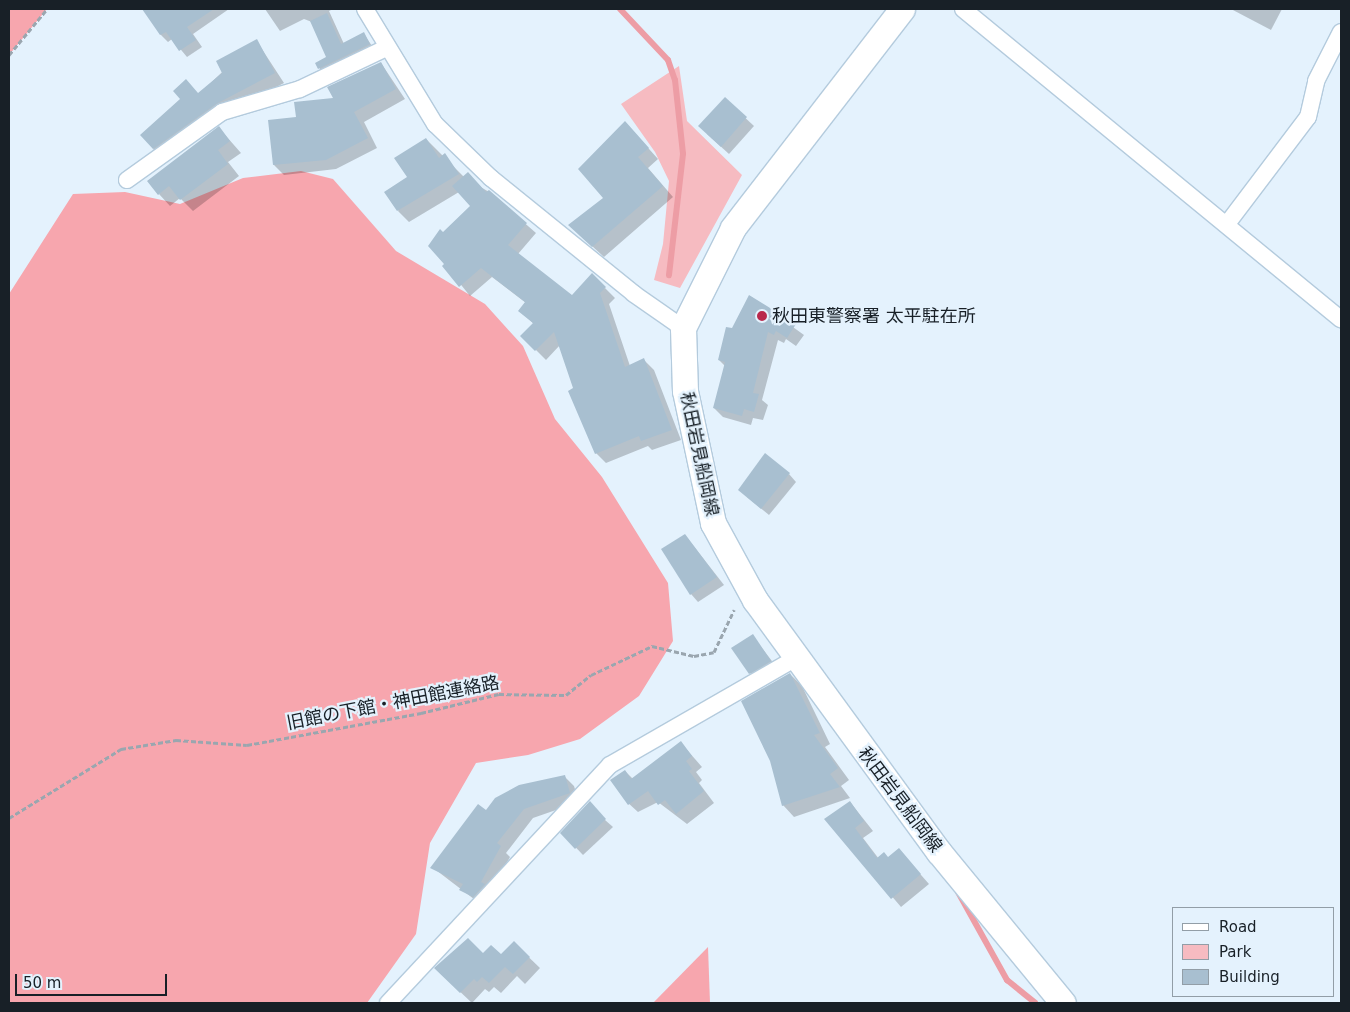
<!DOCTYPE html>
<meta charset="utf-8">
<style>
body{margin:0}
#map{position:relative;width:1350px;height:1012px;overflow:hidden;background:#e4f2fd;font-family:"DejaVu Sans","Noto Sans JP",sans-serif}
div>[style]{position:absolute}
.green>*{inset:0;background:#f6bbc1}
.forest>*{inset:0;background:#f7a6ae}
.shadow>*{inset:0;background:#0003}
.stream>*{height:6px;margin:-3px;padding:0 3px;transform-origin:3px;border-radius:3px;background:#ed9da5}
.building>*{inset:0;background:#a8bfd0}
.path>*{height:3px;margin-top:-1.5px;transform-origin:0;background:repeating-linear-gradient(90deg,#9aa6af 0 5px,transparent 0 7.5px)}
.roads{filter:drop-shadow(1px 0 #b4cbdd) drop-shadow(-1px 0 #b4cbdd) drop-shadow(0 1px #b4cbdd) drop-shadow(0 -1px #b4cbdd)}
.street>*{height:16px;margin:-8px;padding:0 8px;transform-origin:8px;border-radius:8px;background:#fff}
.primary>*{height:25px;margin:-12.5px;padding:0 12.5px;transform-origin:12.5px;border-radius:12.5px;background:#fff}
.dots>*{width:14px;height:14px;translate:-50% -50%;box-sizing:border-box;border:2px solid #e4f2fd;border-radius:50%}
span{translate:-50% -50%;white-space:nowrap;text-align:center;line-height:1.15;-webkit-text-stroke:4.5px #e4f2fd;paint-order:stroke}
.poi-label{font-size:18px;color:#182027}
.left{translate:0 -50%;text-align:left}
.street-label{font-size:18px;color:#182027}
.frame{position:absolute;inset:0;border:10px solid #182027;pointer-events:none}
.legend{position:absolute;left:1172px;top:907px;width:162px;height:90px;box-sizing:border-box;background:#e4f2fd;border:1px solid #929ea7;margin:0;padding:6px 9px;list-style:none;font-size:15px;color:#182027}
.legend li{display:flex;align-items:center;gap:10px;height:25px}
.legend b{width:25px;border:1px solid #929ea7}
.scale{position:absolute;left:15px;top:974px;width:152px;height:22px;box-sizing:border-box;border:2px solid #182027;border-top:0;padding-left:6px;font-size:15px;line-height:18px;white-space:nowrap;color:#182027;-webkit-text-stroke:4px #e4f2fd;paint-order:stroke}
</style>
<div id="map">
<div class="green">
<div style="clip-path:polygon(679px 66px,687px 121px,742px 175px,680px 288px,654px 280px,663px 244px,669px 181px,655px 152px,621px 104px)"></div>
</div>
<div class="forest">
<div style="clip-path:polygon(9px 9px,47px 9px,9px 55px)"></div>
<div style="clip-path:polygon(301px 171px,333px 179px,396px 251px,485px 304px,523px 346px,555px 419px,602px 477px,668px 583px,673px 641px,639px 696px,580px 739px,528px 755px,476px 763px,430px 843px,416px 934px,367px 1003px,9px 1003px,9px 294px,73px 194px,125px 192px,180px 204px,243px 178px)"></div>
<div style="clip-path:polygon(708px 947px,710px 1003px,653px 1003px)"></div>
</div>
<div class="shadow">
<div style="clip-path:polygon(229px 9px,193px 34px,202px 47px,187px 57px,172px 39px,168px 42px,161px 35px,144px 10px)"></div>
<div style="clip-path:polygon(265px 9px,333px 9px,329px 11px,344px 44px,364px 34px,376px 52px,326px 76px,316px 64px,328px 58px,312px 22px,304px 19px,280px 31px)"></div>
<div style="clip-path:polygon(1231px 9px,1282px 9px,1271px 30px)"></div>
<div style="clip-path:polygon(256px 40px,284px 83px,226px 113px,163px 158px,153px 149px,199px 94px)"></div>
<div style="clip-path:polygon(381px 63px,405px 99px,364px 122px,377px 148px,336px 169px,284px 175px,274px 165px,269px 122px,298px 118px,335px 99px)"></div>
<div style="clip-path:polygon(725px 99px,754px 126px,729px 154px,707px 134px)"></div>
<div style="clip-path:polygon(625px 122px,658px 159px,648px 168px,673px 197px,604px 257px,580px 235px,604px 198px)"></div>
<div style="clip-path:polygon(219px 128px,241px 153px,228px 162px,239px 176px,193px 211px,180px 198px,170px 206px,159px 194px)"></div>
<div style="clip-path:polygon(426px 139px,464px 177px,489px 192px,536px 233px,518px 254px,572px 297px,605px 288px,615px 298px,609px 304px,630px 366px,644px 360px,654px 370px,681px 440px,652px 450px,648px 446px,606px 463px,596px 453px,560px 345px,546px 360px,522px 336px,534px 324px,520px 311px,526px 303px,492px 277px,470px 296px,430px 246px,471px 206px,459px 192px,409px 222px,398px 211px)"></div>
<div style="clip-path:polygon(750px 296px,804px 335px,796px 346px,786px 339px,784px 343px,778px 340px,762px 400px,768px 405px,763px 420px,753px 418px,751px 425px,723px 417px,714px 408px,725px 366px,719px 360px)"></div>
<div style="clip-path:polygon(789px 474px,796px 482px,769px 515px,747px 497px)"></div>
<div style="clip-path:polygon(685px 535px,724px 585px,698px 602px,691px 594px)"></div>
<div style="clip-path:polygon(752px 635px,778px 669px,757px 680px,750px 673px)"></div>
<div style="clip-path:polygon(790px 674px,802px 686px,830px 744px,825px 747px,849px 780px,841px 786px,850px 798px,794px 817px,783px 805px)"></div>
<div style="clip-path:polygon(681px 743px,702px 767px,696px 772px,702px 780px,699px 783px,714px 803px,687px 824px,658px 802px,638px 812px,627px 802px,625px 771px,633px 779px)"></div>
<div style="clip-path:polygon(564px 776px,574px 786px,579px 802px,533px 818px,506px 853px,510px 857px,483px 906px,432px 867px,486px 812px)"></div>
<div style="clip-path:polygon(850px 802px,873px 831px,863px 838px,879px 859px,889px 859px,899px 850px,929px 884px,901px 907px,826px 819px)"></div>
<div style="clip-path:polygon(588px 805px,613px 827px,583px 855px,562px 833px)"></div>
<div style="clip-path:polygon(514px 943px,540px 968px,525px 984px,517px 976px,501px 993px,494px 987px,489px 992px,485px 989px,472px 1003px,436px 969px,501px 956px)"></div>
</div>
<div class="stream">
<div style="left:620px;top:9px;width:70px;rotate:46.7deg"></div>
<div style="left:668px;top:60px;width:21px;rotate:71deg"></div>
<div style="left:675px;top:80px;width:74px;rotate:83.8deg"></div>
<div style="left:683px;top:154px;width:122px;rotate:96.6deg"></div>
<div style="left:958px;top:892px;width:101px;rotate:60.9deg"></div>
<div style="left:1007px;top:980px;width:36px;rotate:39deg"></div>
</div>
<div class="building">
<div style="clip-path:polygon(142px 9px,214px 9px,187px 27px,196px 40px,179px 51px,166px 32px,160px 35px)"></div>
<div style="clip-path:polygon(327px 13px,341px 44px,364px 32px,370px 44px,318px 69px,315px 63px,326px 57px,310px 21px)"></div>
<div style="clip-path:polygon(257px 39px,275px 73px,216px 104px,153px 149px,140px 135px,180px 99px,173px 91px,186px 79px,198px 93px,222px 73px,216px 61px)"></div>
<div style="clip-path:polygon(381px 62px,396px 89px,354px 112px,368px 138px,326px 160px,273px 165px,268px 120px,296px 117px,294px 102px,333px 98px,327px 87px)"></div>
<div style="clip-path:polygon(725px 97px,747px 117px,721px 147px,698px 126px)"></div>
<div style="clip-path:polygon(625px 121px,649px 148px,638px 157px,663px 186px,592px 247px,568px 225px,603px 198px,578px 169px)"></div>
<div style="clip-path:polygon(219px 126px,230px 141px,218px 150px,228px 164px,180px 200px,169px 186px,158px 195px,147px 181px)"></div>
<div style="clip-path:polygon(426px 138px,439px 158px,445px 153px,459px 174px,397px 211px,384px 192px,407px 177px,394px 158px)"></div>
<div style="clip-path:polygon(468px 172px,486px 192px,489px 190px,527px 223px,508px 245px,572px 295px,592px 273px,606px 287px,600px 293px,625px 367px,644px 358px,672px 430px,641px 441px,639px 436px,595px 454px,568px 391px,573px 388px,554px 332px,535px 351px,520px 336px,533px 323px,518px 311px,525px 302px,481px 268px,459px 287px,442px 266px,444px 264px,428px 246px,440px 229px,443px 232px,470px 206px,452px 186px)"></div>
<div style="clip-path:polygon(749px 295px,796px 324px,787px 338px,776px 331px,774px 335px,768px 332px,753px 393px,759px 394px,754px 412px,744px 409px,742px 416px,713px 408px,725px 362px,718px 360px,726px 327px,732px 328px)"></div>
<div style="clip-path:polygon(765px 453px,790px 473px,761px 509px,738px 490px)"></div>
<div style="clip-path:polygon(685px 534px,717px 577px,690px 595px,661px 549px)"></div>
<div style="clip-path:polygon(753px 634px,771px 661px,749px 674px,731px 648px)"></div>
<div style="clip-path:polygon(790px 673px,820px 733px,814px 735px,838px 768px,830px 774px,840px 787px,782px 806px,770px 761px,741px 701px)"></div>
<div style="clip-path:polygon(681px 741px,692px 756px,686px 761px,692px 769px,689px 771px,704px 791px,676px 814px,665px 800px,658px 805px,648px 791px,628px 805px,610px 780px,625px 770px,631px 779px)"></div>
<div style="clip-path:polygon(565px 775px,570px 793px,524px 809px,497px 843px,501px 846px,481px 882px,485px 884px,473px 897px,459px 890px,463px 884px,430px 868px,478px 804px,486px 810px,495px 798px,519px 785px)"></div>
<div style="clip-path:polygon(590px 801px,606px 819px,575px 849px,560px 833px)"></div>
<div style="clip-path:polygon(850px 801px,864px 821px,855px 828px,877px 858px,884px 852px,888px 857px,899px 848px,921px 874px,891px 899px,824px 819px)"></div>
<div style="clip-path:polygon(468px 938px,483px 953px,491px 945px,501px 954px,514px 941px,530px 957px,513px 974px,505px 967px,489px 983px,482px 977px,477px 982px,474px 979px,460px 993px,434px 968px)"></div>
</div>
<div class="path">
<div style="left:9px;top:55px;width:60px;rotate:-50.4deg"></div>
<div style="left:9px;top:818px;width:132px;rotate:-31.6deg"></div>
<div style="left:121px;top:749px;width:56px;rotate:-9.3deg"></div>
<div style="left:176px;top:740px;width:71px;rotate:4deg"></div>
<div style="left:247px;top:745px;width:177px;rotate:-10.4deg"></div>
<div style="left:421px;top:713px;width:80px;rotate:-13.7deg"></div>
<div style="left:499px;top:694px;width:67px;rotate:0.9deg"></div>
<div style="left:566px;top:695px;width:32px;rotate:-39deg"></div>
<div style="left:591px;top:675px;width:68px;rotate:-25.4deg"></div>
<div style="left:652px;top:646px;width:43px;rotate:13.4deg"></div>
<div style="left:694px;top:656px;width:20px;rotate:-11deg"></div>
<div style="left:714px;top:652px;width:47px;rotate:-64.5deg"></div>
</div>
<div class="roads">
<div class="street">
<div style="left:365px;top:9px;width:135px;rotate:58.7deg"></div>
<div style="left:435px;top:124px;width:78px;rotate:44deg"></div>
<div style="left:491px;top:178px;width:184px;rotate:39deg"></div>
<div style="left:634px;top:294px;width:60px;rotate:34.8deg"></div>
<div style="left:963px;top:9px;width:489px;rotate:39.4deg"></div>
<div style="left:127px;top:180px;width:117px;rotate:-35.6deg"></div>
<div style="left:222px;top:112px;width:81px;rotate:-16.4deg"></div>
<div style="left:300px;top:89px;width:95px;rotate:-25.5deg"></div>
<div style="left:1227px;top:224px;width:134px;rotate:-52.9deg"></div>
<div style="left:1308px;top:117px;width:37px;rotate:-77deg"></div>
<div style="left:1316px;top:81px;width:55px;rotate:-63deg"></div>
<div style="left:388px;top:1003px;width:325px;rotate:-47deg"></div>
<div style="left:610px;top:765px;width:217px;rotate:-29.9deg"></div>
</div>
<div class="primary">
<div style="left:902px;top:9px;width:277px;rotate:127.7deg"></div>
<div style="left:733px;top:228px;width:112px;rotate:116.6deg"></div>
<div style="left:683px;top:328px;width:63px;rotate:88.2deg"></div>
<div style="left:685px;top:391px;width:135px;rotate:78deg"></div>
<div style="left:713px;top:523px;width:88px;rotate:61.4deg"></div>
<div style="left:755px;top:600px;width:312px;rotate:53.9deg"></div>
<div style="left:939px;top:852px;width:195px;rotate:50.6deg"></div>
</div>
</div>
<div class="dots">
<div style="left:762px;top:316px;background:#b9294c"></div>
</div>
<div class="poi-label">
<span class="left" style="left:772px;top:316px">秋田東警察署 太平駐在所</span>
</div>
<div class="street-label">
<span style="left:699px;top:454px;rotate:78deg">秋田岩見船岡線</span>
<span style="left:393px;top:703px;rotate:-11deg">旧館の下館・神田館連絡路</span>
<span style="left:900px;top:800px;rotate:53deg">秋田岩見船岡線</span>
</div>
<div class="frame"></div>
<ul class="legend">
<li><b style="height:6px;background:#fff"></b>Road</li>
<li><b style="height:14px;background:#f6bbc1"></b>Park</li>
<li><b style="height:14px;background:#a8bfd0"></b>Building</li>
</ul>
<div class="scale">50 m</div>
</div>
